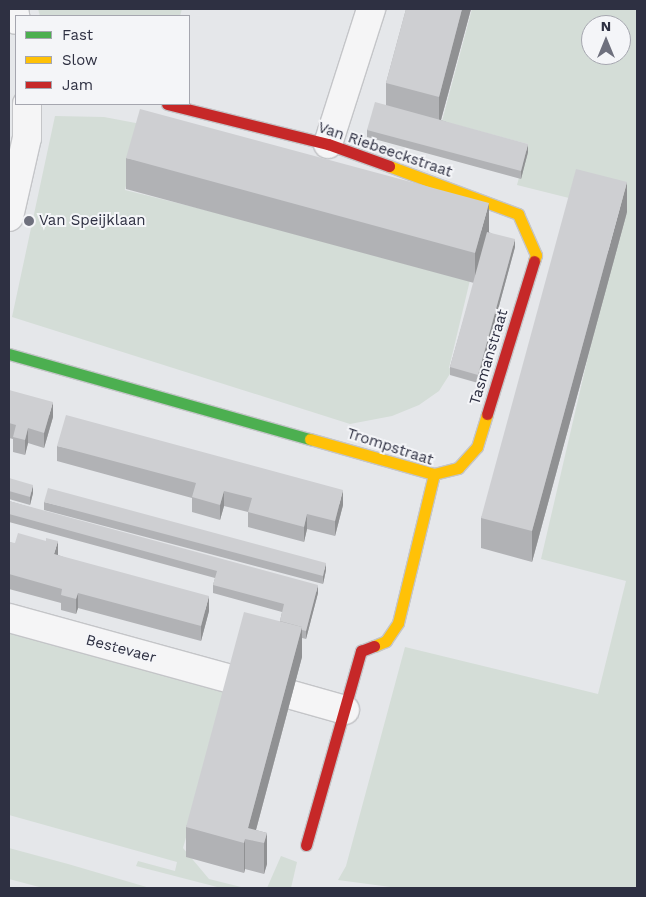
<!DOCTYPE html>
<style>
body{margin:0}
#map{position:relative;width:646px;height:897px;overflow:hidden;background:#e5e7ea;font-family:"Work Sans",sans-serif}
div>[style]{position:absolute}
.green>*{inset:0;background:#d4ddd7}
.roads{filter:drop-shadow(1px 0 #c4c5c8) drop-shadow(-1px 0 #c4c5c8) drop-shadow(0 1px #c4c5c8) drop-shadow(0 -1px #c4c5c8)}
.street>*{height:28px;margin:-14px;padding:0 14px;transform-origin:14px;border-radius:14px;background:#f5f5f6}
.fast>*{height:11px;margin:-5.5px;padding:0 5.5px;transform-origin:5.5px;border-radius:5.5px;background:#4caf50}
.slow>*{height:11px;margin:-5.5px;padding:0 5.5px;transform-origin:5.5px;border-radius:5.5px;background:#ffc107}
.jam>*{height:11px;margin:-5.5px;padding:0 5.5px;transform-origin:5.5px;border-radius:5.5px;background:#c62828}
.wall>*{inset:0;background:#b1b2b5}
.shaded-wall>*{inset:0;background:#909193}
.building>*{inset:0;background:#cecfd2}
.dots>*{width:14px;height:14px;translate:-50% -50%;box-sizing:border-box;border:2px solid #f4f5f8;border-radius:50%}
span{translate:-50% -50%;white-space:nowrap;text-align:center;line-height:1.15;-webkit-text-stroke:4px #f4f5f8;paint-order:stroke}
.street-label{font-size:15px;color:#2e3042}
.poi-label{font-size:15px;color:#2e3042}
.left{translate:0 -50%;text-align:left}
.frame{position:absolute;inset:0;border:10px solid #2e3042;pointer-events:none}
.legend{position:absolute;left:15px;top:15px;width:175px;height:90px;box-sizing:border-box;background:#f4f5f8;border:1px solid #a5a6af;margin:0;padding:6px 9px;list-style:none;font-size:15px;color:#2e3042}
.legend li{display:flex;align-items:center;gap:10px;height:25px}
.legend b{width:25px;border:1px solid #a5a6af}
.north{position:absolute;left:581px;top:15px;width:50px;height:50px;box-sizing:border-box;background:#f4f5f8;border:1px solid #a5a6af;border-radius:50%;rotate:0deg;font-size:14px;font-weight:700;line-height:20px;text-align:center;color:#2e3042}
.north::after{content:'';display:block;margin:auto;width:18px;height:22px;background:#6e707d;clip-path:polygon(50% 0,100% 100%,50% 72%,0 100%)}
</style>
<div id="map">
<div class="green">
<div style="clip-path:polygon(38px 9px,182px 9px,180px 16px,40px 16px)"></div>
<div style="clip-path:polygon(evenodd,472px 9px,637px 9px,637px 888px,398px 888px,338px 880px,346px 866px,405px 647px,598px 694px,626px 581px,541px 559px,623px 206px,569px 198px,517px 185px,528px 144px,442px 121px,472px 9px,591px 25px,621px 25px,621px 55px,591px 55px,591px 25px)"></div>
<div style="clip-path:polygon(55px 116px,104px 117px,141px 124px,125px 190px,471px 276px,449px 368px,453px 369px,439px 391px,419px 405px,392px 416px,350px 424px,12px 317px)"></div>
<div style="clip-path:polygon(9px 621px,230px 682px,183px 848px,209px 879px,245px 888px,221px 888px,136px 866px,138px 861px,175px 871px,177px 862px,9px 815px)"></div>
<div style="clip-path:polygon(9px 848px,68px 864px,150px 888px,43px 888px,9px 879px)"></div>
<div style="clip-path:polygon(281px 856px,297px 862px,291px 888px,267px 888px)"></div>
</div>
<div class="roads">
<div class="street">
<div style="left:14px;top:9px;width:11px;rotate:80deg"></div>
<div style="left:328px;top:144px;width:142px;rotate:-72.3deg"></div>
<div style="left:9px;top:217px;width:81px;rotate:-77.2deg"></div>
<div style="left:27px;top:138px;width:34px;rotate:-90deg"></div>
<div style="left:9px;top:618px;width:233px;rotate:15.4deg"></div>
<div style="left:292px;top:695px;width:55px;rotate:15.8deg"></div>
</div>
<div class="fast">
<div style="left:9px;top:354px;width:313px;rotate:15.8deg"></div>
</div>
<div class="slow">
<div style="left:389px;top:166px;width:138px;rotate:20.4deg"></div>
<div style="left:518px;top:214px;width:45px;rotate:66.3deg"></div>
<div style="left:536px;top:255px;width:6px;rotate:108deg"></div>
<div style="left:310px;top:439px;width:129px;rotate:15.8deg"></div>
<div style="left:434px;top:474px;width:153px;rotate:103.6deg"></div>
<div style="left:398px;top:623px;width:22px;rotate:124deg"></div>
<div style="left:386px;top:641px;width:13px;rotate:157deg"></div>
<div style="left:434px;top:474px;width:25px;rotate:-14deg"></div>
<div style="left:458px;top:468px;width:28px;rotate:-48deg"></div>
<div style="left:477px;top:447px;width:34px;rotate:-73deg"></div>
</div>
<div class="jam">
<div style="left:167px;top:104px;width:166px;rotate:14deg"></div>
<div style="left:328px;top:144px;width:65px;rotate:19.8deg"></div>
<div style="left:487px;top:414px;width:160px;rotate:-72.9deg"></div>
<div style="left:306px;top:845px;width:202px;rotate:-74.2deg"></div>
<div style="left:361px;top:651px;width:14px;rotate:-21deg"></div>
</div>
</div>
<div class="wall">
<div style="clip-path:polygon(406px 9px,471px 9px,441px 120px,528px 152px,521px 179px,367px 137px,367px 130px,386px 105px,386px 83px)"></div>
<div style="clip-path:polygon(126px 158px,489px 232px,515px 247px,478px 383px,450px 375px,450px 367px,474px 283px,126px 189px)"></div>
<div style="clip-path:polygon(627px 212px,532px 562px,481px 548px,481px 518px)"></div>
<div style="clip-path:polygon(9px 390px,53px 417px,44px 448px,28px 443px,25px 455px,13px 452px,13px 439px,9px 438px)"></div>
<div style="clip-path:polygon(57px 446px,343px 505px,335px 536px,307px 529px,304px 542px,248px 527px,248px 512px,224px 506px,220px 520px,192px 512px,192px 498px,57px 461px)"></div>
<div style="clip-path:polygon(9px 478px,33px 493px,30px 505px,9px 499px)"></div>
<div style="clip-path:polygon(9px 501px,318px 593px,306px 639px,302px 638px,302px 657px,256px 830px,267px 833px,267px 864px,264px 874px,245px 869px,244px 873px,186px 857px,186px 827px,280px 621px,282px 612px,213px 593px,213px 585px,215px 578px,9px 522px)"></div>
<div style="clip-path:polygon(44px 502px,326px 570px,323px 584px,44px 510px)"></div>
<div style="clip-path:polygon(9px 542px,58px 555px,209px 611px,201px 641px,78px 608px,76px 614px,61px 610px,61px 603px,9px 589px)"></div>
</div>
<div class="shaded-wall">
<div style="clip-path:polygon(462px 9px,471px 9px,439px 127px,439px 97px)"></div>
<div style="clip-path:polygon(528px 144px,528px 152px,521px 179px,521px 171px)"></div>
<div style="clip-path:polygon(627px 182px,627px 212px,532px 562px,532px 531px)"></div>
<div style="clip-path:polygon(489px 203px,489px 234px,475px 283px,475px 253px)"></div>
<div style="clip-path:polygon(515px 239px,515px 247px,478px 383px,478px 375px)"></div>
<div style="clip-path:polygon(53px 402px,53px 417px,44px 448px,44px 433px)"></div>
<div style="clip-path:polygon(28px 428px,28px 443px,25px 455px,25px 440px)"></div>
<div style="clip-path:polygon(33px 485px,33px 493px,30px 505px,30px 497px)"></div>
<div style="clip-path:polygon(343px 490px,343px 505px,335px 536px,335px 521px)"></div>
<div style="clip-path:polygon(224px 491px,224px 506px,220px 520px,220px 505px)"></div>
<div style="clip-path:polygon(307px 514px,307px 529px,304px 542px,304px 527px)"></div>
<div style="clip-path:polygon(58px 541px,58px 556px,54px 554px)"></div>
<div style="clip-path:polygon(326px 563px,326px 570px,323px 584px,323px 576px)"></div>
<div style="clip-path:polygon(318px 585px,318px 593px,306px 639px,306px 631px)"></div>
<div style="clip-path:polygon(78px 593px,78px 608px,76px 614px,76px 599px)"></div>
<div style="clip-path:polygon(209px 596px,209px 611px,201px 641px,201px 626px)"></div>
<div style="clip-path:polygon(302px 627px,302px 657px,253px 841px,248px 828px)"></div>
<div style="clip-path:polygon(267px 833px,267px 864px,264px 874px,264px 843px)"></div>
<div style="clip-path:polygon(245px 839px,245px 869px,244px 873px,244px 843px)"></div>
</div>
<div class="building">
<div style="clip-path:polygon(406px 9px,462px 9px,439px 97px,386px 83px)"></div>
<div style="clip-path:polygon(375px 102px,528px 144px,521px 171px,367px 130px)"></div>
<div style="clip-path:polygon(140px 109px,489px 203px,475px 253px,126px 158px)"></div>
<div style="clip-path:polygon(576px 169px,627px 182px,532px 531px,481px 518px)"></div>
<div style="clip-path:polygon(487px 232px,515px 239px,478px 375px,450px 367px)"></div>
<div style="clip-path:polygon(9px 390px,53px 402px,44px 433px,28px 428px,25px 440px,13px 437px,16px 425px,9px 423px)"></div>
<div style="clip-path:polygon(66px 415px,343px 490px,335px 521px,307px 514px,304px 527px,248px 512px,252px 498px,224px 491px,220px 505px,192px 497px,196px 483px,57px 446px)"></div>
<div style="clip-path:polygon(9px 478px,33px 485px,30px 497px,9px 491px)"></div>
<div style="clip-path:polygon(48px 488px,326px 563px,323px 576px,44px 502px)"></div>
<div style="clip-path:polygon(9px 501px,318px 585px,306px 631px,302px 630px,302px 627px,280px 621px,284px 604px,213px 585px,217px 571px,9px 514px)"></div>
<div style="clip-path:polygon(18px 533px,46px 541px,46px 538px,58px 541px,54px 554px,209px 596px,201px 626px,78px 593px,76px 599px,61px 595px,62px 589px,9px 574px,9px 542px,15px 543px)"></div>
<div style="clip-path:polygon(244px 612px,302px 627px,248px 828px,267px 833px,264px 843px,245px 839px,244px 843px,186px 827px)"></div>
</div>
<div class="dots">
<div style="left:29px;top:221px;background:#6e707d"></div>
</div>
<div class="street-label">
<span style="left:385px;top:150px;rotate:19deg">Van Riebeeckstraat</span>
<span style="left:489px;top:357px;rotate:-73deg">Tasmanstraat</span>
<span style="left:390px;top:447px;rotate:18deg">Trompstraat</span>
<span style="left:121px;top:649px;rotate:15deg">Bestevaer</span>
</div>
<div class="poi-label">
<span class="left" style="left:39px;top:221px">Van Speijklaan</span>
</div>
<div class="frame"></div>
<ul class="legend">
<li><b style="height:6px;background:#4caf50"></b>Fast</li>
<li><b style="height:6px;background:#ffc107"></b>Slow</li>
<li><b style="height:6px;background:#c62828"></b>Jam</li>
</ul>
<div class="north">N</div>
</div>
